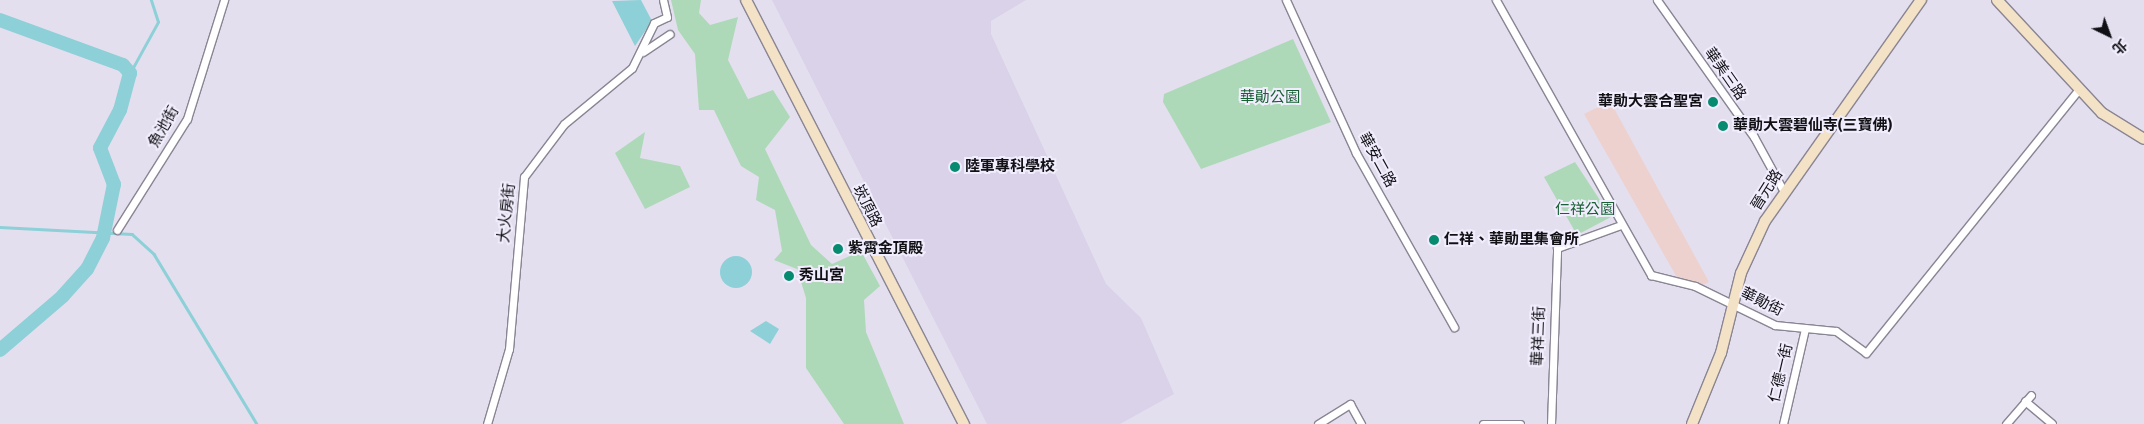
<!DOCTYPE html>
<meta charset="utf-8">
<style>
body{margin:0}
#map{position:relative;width:2144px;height:424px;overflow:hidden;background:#e4dfef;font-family:"Fira Sans Condensed","Noto Sans TC",sans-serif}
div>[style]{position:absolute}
.commercial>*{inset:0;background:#ecd1ce}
.built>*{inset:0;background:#d9d2e9}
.green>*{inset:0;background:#add9b9}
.water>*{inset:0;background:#8dd0d7}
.round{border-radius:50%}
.stream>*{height:2.5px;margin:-1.25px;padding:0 1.25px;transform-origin:1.25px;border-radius:1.25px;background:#8dd0d7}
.river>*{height:14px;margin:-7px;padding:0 7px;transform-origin:7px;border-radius:7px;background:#8dd0d7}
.roads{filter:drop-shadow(1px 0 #898593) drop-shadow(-1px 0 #898593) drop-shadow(0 1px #898593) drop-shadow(0 -1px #898593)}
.street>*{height:7px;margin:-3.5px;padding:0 3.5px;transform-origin:3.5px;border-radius:3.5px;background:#fff}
.secondary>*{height:10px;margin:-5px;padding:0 5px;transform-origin:5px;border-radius:5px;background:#f4e2c7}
.dots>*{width:14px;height:14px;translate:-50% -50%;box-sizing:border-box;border:2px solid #f1edfc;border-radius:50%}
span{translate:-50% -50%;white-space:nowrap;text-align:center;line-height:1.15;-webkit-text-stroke:4px #f1edfc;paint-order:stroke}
.street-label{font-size:15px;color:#111015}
.park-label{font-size:15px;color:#196036}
.poi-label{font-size:15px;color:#111015;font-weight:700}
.right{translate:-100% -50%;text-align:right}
.left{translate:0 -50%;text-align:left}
.north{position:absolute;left:2084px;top:10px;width:50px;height:50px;-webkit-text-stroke:4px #f1edfc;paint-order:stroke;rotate:138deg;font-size:14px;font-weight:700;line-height:20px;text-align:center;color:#111015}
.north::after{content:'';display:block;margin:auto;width:18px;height:22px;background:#111015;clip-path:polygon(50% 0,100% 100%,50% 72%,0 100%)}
</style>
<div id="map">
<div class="commercial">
<div style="clip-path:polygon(1610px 101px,1709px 282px,1699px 287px,1679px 281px,1584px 114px)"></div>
</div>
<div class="built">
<div style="clip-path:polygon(772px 0,1026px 0,991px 21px,991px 34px,1106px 284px,1141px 318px,1174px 394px,1120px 424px,987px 424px)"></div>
</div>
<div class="green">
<div style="clip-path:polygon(671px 0,701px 0,699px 13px,710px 25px,738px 17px,728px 60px,748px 99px,773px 90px,790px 117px,765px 149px,811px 245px,832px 264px,861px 251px,880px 286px,864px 300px,866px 332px,904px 424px,844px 424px,806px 368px,806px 298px,797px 269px,774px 260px,782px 251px,775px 210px,756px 200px,759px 177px,741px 166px,714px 110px,699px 110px,695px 54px,678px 30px)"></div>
<div style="clip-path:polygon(1293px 39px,1331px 122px,1201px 169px,1163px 102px,1164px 94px)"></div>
<div style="clip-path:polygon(645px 132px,640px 158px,680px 166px,690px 187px,645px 209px,615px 153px)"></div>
<div style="clip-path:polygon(1575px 162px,1611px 217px,1577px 235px,1544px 177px)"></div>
</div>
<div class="water">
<div style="clip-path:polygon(641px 0,652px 21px,635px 46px,612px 1px)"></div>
<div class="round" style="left:720px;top:256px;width:32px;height:32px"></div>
<div style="clip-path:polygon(766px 321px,779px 329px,770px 344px,750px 331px)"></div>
</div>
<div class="stream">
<div style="left:130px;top:73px;width:58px;rotate:-61.2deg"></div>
<div style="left:158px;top:22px;width:23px;rotate:-108deg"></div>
<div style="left:0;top:227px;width:132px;rotate:3deg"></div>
<div style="left:132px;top:234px;width:30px;rotate:42deg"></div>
<div style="left:154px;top:254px;width:199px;rotate:58.8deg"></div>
</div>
<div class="river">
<div style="left:0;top:20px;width:131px;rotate:20.1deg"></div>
<div style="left:123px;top:65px;width:11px;rotate:49deg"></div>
<div style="left:130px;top:73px;width:38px;rotate:105deg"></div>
<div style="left:120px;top:110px;width:43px;rotate:117.8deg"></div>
<div style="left:100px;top:148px;width:39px;rotate:69deg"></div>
<div style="left:114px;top:184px;width:55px;rotate:101.5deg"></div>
<div style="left:103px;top:238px;width:35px;rotate:117deg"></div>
<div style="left:87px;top:269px;width:36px;rotate:132deg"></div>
<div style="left:63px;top:296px;width:83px;rotate:139.4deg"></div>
</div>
<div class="roads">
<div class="street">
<div style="left:1286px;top:0;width:168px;rotate:65.4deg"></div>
<div style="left:1356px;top:153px;width:200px;rotate:60.6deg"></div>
<div style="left:1496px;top:0;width:316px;rotate:60.6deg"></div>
<div style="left:1651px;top:275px;width:45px;rotate:14deg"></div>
<div style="left:1695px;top:286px;width:89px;rotate:26deg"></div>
<div style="left:1775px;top:325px;width:61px;rotate:5.6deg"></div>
<div style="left:1836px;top:331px;width:37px;rotate:36deg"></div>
<div style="left:1866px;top:353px;width:338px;rotate:-51.1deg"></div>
<div style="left:1657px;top:0;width:168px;rotate:54.7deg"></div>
<div style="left:1754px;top:137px;width:60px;rotate:61.3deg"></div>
<div style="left:643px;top:52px;width:32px;rotate:-34deg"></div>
<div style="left:117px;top:230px;width:131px;rotate:-57.8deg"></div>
<div style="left:187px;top:119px;width:125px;rotate:-72.7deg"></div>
<div style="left:2025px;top:401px;width:35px;rotate:40deg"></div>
<div style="left:487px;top:424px;width:78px;rotate:-73.7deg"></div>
<div style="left:509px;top:349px;width:173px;rotate:-85deg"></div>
<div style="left:524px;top:177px;width:66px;rotate:-53deg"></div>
<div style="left:564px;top:124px;width:88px;rotate:-39.5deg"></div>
<div style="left:632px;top:68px;width:50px;rotate:-63.9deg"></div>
<div style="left:654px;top:23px;width:14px;rotate:-25deg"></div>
<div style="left:667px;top:17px;width:17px;rotate:-103deg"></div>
<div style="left:1318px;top:424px;width:38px;rotate:-32deg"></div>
<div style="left:1350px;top:404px;width:23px;rotate:61deg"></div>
<div style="left:1483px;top:424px;width:37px"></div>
<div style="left:1551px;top:424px;width:176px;rotate:-88deg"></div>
<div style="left:1557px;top:248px;width:68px;rotate:-19.8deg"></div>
<div style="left:1783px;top:424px;width:98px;rotate:-77deg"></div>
<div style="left:2006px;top:424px;width:38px;rotate:-49deg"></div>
</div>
<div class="secondary">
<div style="left:746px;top:0;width:477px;rotate:62.8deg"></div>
<div style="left:1997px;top:0;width:154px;rotate:47.1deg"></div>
<div style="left:2102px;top:113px;width:49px;rotate:31.8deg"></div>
<div style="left:1692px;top:424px;width:77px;rotate:-67.8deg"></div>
<div style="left:1721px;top:353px;width:82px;rotate:-76deg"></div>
<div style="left:1741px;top:273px;width:57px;rotate:-65.2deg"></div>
<div style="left:1765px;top:221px;width:271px;rotate:-54.8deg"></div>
</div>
</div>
<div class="dots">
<div style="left:1713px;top:102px;background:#068b71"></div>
<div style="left:1723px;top:126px;background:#068b71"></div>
<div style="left:955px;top:167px;background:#068b71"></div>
<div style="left:1434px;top:240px;background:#068b71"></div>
<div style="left:838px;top:249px;background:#068b71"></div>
<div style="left:789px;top:276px;background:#068b71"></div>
</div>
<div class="street-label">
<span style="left:1725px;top:74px;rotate:55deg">華美三路</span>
<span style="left:164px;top:127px;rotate:-60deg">魚池街</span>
<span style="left:1377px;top:160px;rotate:61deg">華安二路</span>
<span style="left:1767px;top:190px;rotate:-58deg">晉元路</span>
<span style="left:867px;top:206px;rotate:63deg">崁頂路</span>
<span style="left:507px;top:213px;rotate:-84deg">大火房街</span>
<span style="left:1762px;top:302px;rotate:26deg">華勛街</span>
<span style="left:1539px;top:336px;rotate:-88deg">華祥三街</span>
<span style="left:1781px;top:373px;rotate:-77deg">仁德一街</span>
</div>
<div class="park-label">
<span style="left:1270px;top:98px">華勛公園</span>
<span style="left:1585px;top:210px">仁祥公園</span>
</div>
<div class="poi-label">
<span class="right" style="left:1703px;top:102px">華勛大雲合聖宮</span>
<span class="left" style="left:1733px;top:126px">華勛大雲碧仙寺(三寶佛)</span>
<span class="left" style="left:965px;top:167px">陸軍專科學校</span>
<span class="left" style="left:1444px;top:240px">仁祥、華勛里集會所</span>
<span class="left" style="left:848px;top:249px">紫霄金頂殿</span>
<span class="left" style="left:799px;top:276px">秀山宮</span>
</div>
<div class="north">北</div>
</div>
